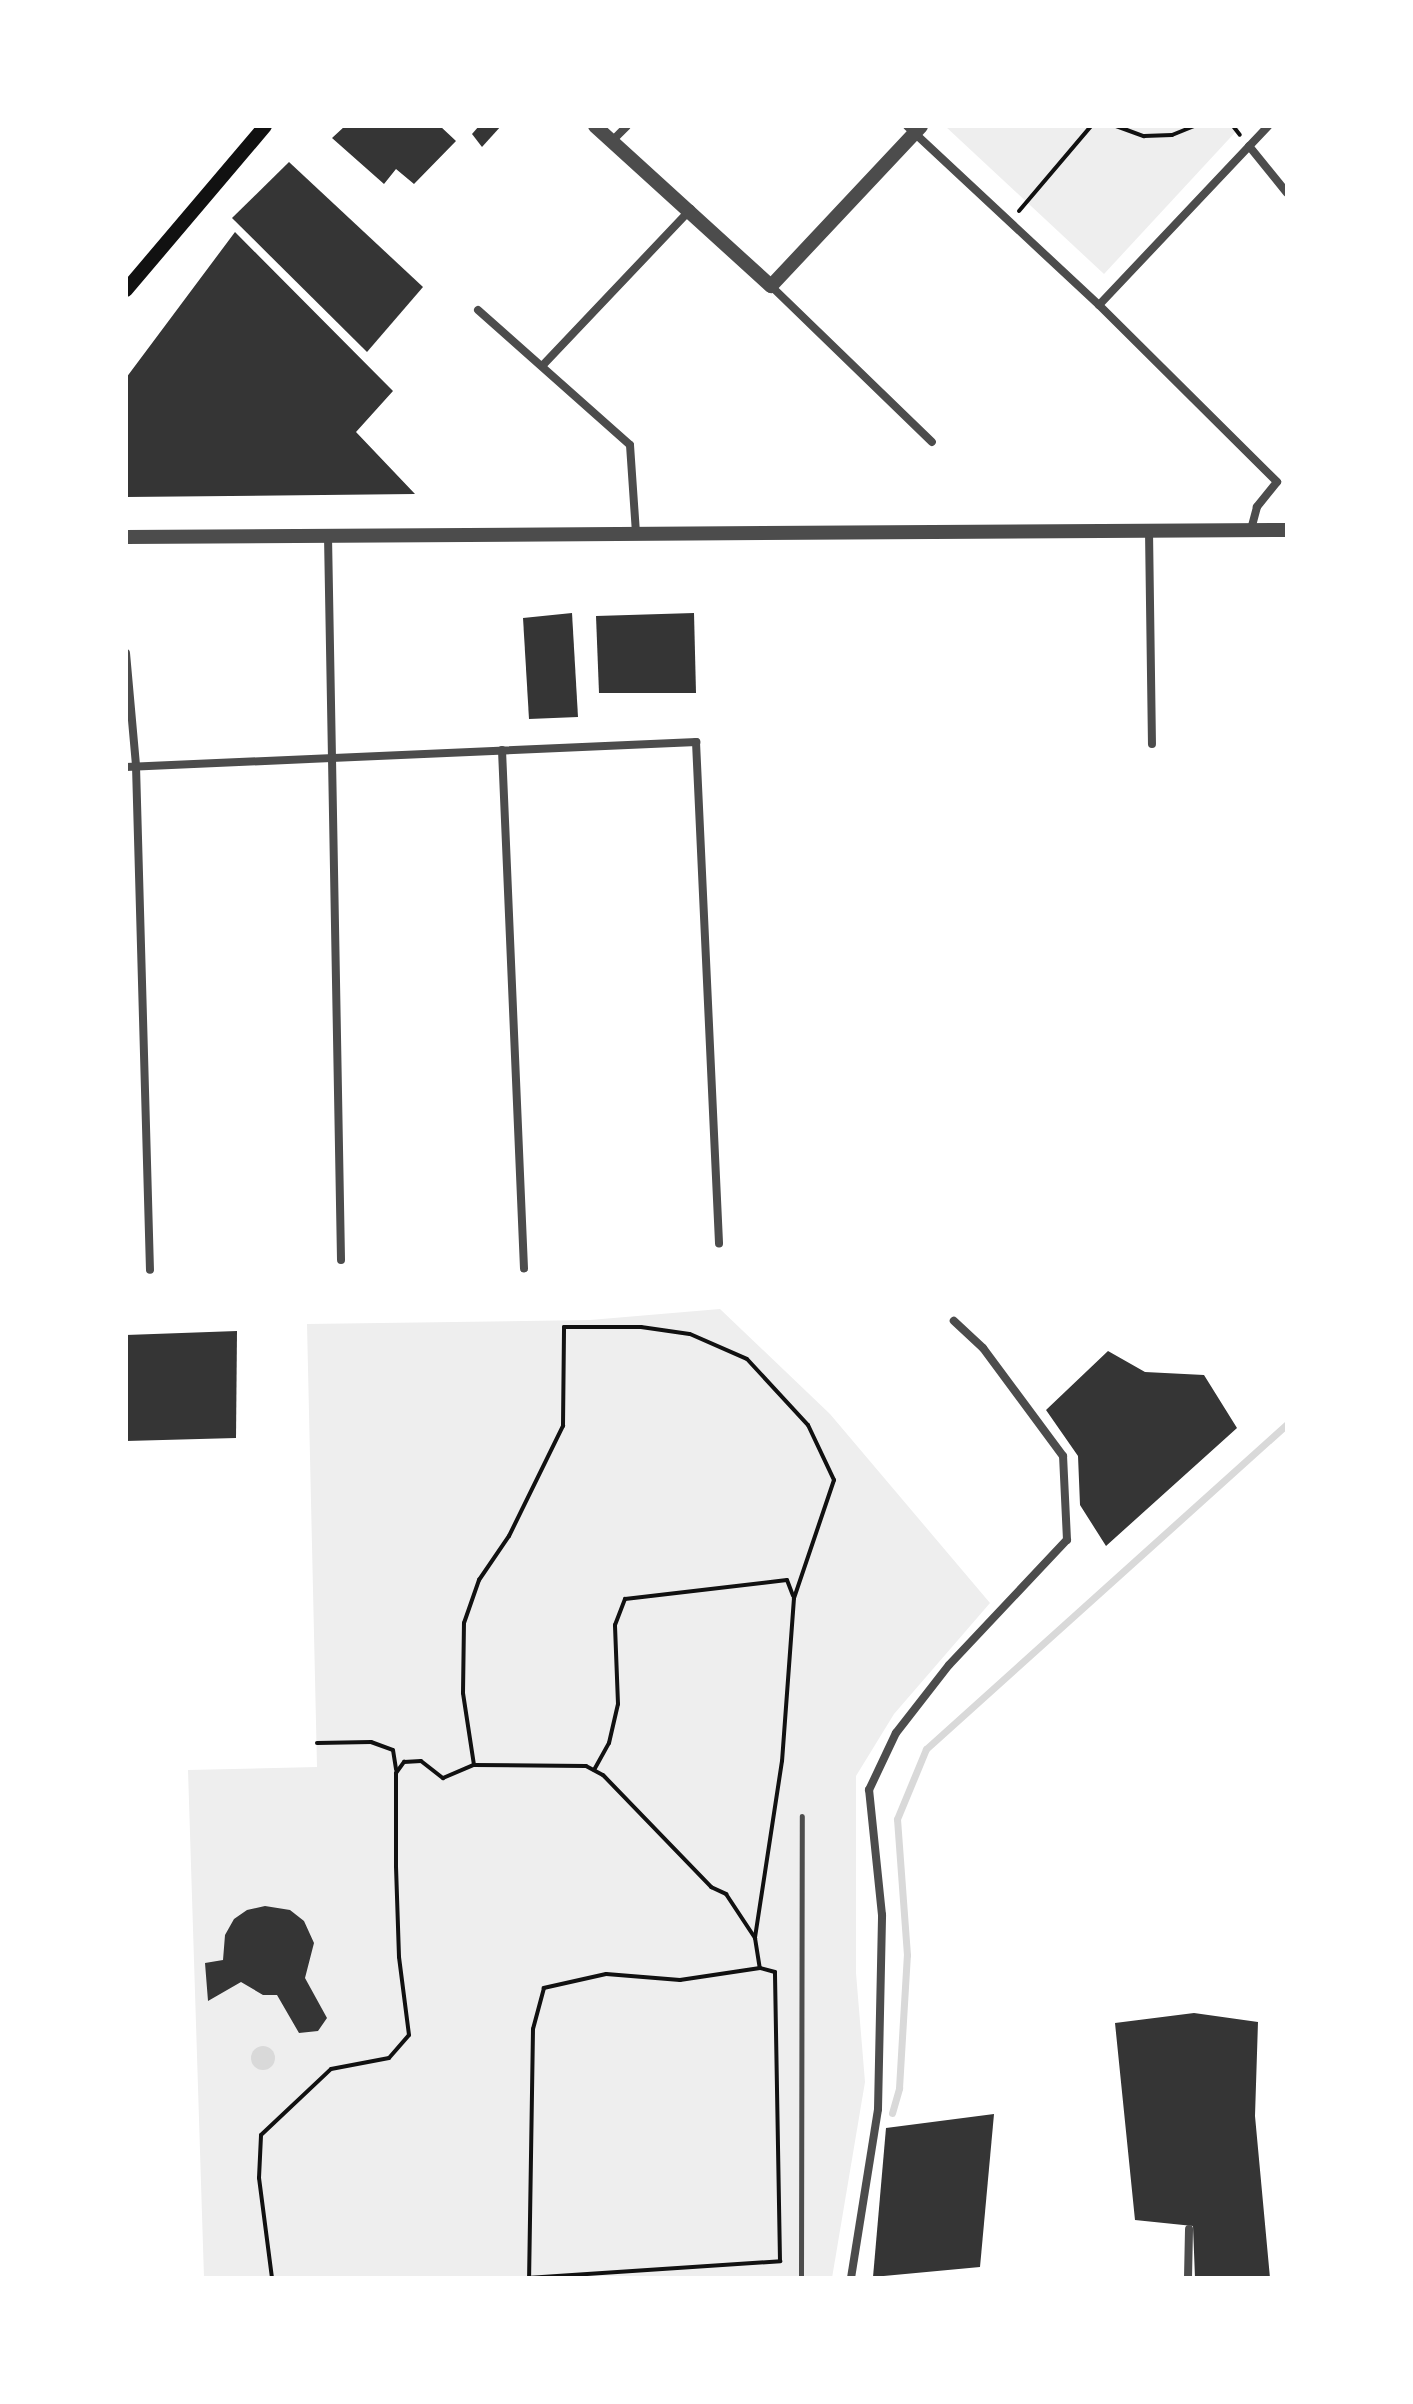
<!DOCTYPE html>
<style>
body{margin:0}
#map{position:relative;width:1413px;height:2404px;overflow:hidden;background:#fff;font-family:"Playfair Display",serif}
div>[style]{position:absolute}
.green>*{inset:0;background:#eee}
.water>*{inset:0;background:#d9d9d9}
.round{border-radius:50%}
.stream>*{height:7px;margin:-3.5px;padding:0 3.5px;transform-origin:3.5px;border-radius:3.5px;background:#d9d9d9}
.building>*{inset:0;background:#353535}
.path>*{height:4px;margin:-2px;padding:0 2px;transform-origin:2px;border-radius:2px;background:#111}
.service>*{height:5px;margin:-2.5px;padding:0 2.5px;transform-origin:2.5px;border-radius:2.5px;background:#4c4c4c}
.minor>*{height:8px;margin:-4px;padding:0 4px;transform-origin:4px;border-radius:4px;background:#4c4c4c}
.tertiary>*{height:14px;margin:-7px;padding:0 7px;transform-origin:7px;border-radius:7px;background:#4c4c4c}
.secondary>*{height:14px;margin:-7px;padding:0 7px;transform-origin:7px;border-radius:7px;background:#111}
span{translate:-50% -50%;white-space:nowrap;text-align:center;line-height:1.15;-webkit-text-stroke:8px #fff;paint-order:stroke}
.frame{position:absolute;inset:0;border:128px solid #fff;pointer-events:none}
</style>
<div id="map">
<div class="green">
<div style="clip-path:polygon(945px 126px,1241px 126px,1104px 274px)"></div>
<div style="clip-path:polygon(720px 1309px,830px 1414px,990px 1603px,894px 1714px,856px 1776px,856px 1973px,865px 2082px,832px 2278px,204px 2278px,188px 1770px,317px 1767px,307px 1324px,590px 1320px)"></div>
</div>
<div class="water">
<div class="round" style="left:251px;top:2046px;width:24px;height:24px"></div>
</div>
<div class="stream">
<div style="left:892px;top:2113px;width:26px;rotate:-74deg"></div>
<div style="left:899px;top:2088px;width:133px;rotate:-86.6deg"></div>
<div style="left:907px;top:1955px;width:136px;rotate:-94.2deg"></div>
<div style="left:897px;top:1819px;width:76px;rotate:-67.5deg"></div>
<div style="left:926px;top:1749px;width:486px;rotate:-42deg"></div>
</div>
<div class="building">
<div style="clip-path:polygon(345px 126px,440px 126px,456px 141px,414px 184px,396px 169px,384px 184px,332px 138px)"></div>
<div style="clip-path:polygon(479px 126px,501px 126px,482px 147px,472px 134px)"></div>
<div style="clip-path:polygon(289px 162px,423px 287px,367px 352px,232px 218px)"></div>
<div style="clip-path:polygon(235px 232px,393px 391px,356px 432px,415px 494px,126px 497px,126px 378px)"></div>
<div style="clip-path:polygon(572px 613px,578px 717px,529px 719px,523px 618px)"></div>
<div style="clip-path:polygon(694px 613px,696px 693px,599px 693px,596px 616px)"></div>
<div style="clip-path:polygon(237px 1331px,236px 1438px,126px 1441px,126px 1335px)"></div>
<div style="clip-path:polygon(1108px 1351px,1145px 1372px,1204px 1375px,1237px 1428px,1106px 1546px,1080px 1505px,1078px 1456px,1046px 1410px)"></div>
<div style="clip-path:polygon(265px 1906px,290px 1910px,304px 1921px,314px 1943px,305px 1978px,327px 2018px,318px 2031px,299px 2033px,277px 1995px,263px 1995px,241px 1982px,208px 2001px,205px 1963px,223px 1960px,225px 1935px,234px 1919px,247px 1910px)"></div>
<div style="clip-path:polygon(1194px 2013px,1258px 2022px,1255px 2116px,1270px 2278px,1195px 2278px,1193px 2226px,1135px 2220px,1115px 2023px)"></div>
<div style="clip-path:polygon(994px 2114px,980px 2267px,873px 2277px,886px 2128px)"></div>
</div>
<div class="path">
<div style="left:1116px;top:126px;width:30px;rotate:20deg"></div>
<div style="left:1144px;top:136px;width:28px;rotate:-2deg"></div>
<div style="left:1172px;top:135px;width:24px;rotate:-22deg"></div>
<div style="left:1233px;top:126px;width:11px;rotate:52deg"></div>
<div style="left:1019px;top:211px;width:111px;rotate:-49.7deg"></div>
<div style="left:317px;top:1743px;width:54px;rotate:-1.1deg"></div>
<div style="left:371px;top:1742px;width:23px;rotate:20deg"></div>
<div style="left:393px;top:1750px;width:20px;rotate:81deg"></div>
<div style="left:474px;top:1765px;width:73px;rotate:-98.7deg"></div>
<div style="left:463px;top:1693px;width:70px;rotate:-89.2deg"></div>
<div style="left:464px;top:1623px;width:46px;rotate:-70.8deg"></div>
<div style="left:479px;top:1580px;width:53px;rotate:-55.7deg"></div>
<div style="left:509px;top:1536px;width:123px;rotate:-63.9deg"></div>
<div style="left:563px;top:1426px;width:99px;rotate:-89.4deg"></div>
<div style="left:564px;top:1327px;width:77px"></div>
<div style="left:641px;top:1327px;width:49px;rotate:8.1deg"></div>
<div style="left:690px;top:1334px;width:62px;rotate:23.7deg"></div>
<div style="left:747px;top:1359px;width:90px;rotate:47.3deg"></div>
<div style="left:808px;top:1425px;width:61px;rotate:64.7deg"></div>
<div style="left:834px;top:1480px;width:125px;rotate:108.7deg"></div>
<div style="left:794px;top:1598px;width:163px;rotate:94.2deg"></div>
<div style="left:782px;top:1761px;width:179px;rotate:98.7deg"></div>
<div style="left:594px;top:1770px;width:31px;rotate:-61deg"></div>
<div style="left:609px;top:1743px;width:40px;rotate:-77deg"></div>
<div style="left:618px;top:1704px;width:79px;rotate:-92.2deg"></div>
<div style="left:615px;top:1625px;width:28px;rotate:-69deg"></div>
<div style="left:625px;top:1599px;width:163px;rotate:-6.7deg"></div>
<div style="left:787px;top:1580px;width:17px;rotate:69deg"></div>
<div style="left:272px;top:2278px;width:101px;rotate:-97.4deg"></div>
<div style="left:259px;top:2178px;width:43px;rotate:-87.3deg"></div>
<div style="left:261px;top:2135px;width:96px;rotate:-43.3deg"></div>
<div style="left:331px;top:2069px;width:59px;rotate:-10.7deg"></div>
<div style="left:389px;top:2058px;width:30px;rotate:-49deg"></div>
<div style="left:409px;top:2035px;width:79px;rotate:-97.3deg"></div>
<div style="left:399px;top:1957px;width:91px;rotate:-91.9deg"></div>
<div style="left:396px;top:1866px;width:93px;rotate:-90deg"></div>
<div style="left:396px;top:1773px;width:14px;rotate:-54deg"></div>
<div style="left:404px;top:1762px;width:17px;rotate:-3deg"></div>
<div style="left:421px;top:1761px;width:28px;rotate:38deg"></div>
<div style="left:443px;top:1778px;width:34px;rotate:-23deg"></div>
<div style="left:474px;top:1765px;width:112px;rotate:0.5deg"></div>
<div style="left:586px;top:1766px;width:19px;rotate:28deg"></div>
<div style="left:603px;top:1775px;width:156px;rotate:46deg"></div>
<div style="left:711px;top:1887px;width:17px;rotate:25deg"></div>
<div style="left:726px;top:1894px;width:53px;rotate:56.6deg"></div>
<div style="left:755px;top:1938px;width:30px;rotate:81deg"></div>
<div style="left:527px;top:2278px;width:254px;rotate:-3.8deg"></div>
<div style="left:780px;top:2261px;width:289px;rotate:-91deg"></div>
<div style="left:775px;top:1972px;width:16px;rotate:-165deg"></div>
<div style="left:760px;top:1968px;width:81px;rotate:171.5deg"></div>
<div style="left:680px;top:1980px;width:74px;rotate:-175.4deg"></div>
<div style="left:606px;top:1974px;width:64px;rotate:167.3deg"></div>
<div style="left:544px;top:1988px;width:42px;rotate:105deg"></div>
<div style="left:533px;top:2029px;width:249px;rotate:90.9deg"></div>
</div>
<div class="service">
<div style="left:801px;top:2278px;width:462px;rotate:-89.9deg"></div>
</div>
<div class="minor">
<div style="left:907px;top:126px;width:262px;rotate:43deg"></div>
<div style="left:1099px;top:305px;width:251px;rotate:44.8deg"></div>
<div style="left:1277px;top:482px;width:32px;rotate:129deg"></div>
<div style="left:1257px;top:507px;width:24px;rotate:105deg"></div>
<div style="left:612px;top:141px;width:21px;rotate:-45deg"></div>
<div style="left:1249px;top:146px;width:60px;rotate:51deg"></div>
<div style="left:771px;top:286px;width:224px;rotate:44.1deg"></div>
<div style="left:1099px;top:305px;width:246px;rotate:-46.6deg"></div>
<div style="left:478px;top:310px;width:203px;rotate:41.6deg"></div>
<div style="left:630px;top:445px;width:89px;rotate:86.1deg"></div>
<div style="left:543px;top:365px;width:215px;rotate:-46.5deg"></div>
<div style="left:1149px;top:531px;width:213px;rotate:89.2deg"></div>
<div style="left:328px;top:536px;width:724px;rotate:88.97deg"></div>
<div style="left:126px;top:653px;width:113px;rotate:84.9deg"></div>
<div style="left:136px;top:766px;width:504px;rotate:88.41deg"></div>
<div style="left:502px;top:750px;width:519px;rotate:87.57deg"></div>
<div style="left:126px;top:767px;width:571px;rotate:-2.51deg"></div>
<div style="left:696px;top:742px;width:502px;rotate:87.37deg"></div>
<div style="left:851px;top:2278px;width:171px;rotate:-80.9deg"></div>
<div style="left:878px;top:2109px;width:194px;rotate:-88.8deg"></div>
<div style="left:882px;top:1915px;width:126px;rotate:-95.9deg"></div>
<div style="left:869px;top:1790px;width:63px;rotate:-64.7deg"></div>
<div style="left:896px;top:1733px;width:86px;rotate:-52.1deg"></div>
<div style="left:949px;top:1665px;width:172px;rotate:-46.7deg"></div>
<div style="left:1067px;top:1540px;width:84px;rotate:-92.7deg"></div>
<div style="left:1063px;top:1456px;width:134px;rotate:-126.5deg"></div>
<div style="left:983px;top:1348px;width:40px;rotate:-137deg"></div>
<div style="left:1188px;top:2278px;width:49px;rotate:-88.8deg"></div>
</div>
<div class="tertiary">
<div style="left:595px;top:126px;width:238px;rotate:42.3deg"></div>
<div style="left:771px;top:286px;width:219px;rotate:-46.8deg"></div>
<div style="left:126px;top:537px;width:1161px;rotate:-0.35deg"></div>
</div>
<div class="secondary">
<div style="left:126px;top:290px;width:215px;rotate:-49.7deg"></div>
</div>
<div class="frame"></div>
</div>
